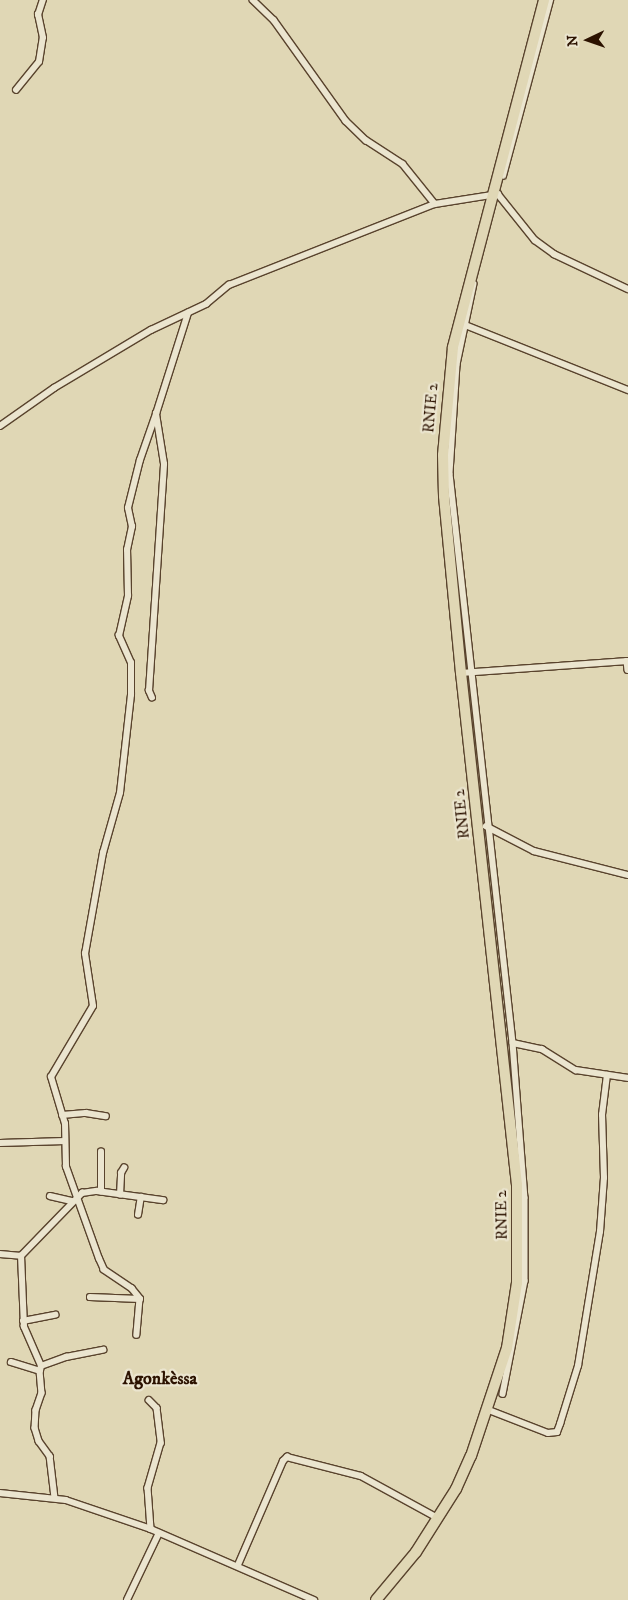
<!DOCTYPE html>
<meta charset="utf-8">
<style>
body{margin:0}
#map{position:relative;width:628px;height:1600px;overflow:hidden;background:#e0d7b5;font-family:"IM FELL DW Pica",serif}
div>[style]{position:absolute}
.roads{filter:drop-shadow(1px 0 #59432d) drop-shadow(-1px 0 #59432d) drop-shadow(0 1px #59432d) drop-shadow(0 -1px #59432d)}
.minor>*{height:5.5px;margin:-2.75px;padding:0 2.75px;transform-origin:2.75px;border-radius:2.75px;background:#ebe5cf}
.trunk>*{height:10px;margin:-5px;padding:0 5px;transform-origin:5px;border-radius:5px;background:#e0d7b5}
span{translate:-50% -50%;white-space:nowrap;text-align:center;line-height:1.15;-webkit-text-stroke:4.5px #ebe5cf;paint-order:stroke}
.street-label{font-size:15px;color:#2c1200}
.quarter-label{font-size:18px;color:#2c1200;font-weight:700}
.north{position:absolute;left:563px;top:15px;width:50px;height:50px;-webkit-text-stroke:4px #ebe5cf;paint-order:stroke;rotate:267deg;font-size:14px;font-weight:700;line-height:20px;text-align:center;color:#2c1200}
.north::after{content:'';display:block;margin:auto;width:18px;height:22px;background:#2c1200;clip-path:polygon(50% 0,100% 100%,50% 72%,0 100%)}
</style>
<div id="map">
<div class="roads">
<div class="minor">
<div style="left:253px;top:0;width:29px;rotate:44deg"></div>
<div style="left:274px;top:20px;width:124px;rotate:54.5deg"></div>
<div style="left:346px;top:121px;width:28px;rotate:44deg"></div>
<div style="left:366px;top:140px;width:44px;rotate:33deg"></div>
<div style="left:403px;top:164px;width:51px;rotate:51.3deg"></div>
<div style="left:16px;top:90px;width:36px;rotate:-51deg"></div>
<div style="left:39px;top:62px;width:24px;rotate:-81deg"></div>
<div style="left:43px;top:38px;width:24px;rotate:-102deg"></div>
<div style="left:38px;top:15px;width:16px;rotate:-72deg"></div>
<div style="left:503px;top:176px;width:182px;rotate:-75deg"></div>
<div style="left:474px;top:284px;width:83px;rotate:101.9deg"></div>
<div style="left:457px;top:365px;width:109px;rotate:93.7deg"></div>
<div style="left:450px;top:474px;width:572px;rotate:83.68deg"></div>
<div style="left:513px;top:1043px;width:155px;rotate:85.6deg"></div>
<div style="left:525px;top:1198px;width:83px;rotate:90deg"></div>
<div style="left:525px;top:1281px;width:115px;rotate:101deg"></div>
<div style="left:463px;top:324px;width:178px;rotate:21.8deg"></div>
<div style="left:0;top:426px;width:66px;rotate:-35.1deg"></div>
<div style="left:54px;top:388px;width:113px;rotate:-30.9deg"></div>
<div style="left:151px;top:330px;width:61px;rotate:-25.3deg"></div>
<div style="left:206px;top:304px;width:30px;rotate:-40deg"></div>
<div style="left:229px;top:285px;width:221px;rotate:-21.5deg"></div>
<div style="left:435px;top:204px;width:64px;rotate:-9deg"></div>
<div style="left:498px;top:194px;width:59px;rotate:51.2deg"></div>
<div style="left:535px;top:240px;width:24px;rotate:36deg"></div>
<div style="left:554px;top:254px;width:82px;rotate:25.3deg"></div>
<div style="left:627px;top:661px;width:9px;rotate:84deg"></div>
<div style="left:461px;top:673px;width:167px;rotate:-4.1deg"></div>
<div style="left:152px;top:698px;width:8px;rotate:-113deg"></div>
<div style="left:149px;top:691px;width:227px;rotate:-86.2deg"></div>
<div style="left:164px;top:464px;width:51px;rotate:-99.1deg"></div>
<div style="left:156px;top:414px;width:106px;rotate:-72.4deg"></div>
<div style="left:486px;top:826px;width:54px;rotate:27.5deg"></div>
<div style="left:534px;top:851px;width:97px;rotate:14.3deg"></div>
<div style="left:513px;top:1043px;width:30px;rotate:12deg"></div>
<div style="left:542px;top:1049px;width:40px;rotate:32deg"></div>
<div style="left:576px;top:1070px;width:53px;rotate:8.7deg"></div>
<div style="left:62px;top:1115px;width:24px;rotate:-5deg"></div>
<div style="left:86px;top:1113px;width:20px;rotate:9deg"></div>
<div style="left:0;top:1143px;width:65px;rotate:-1.8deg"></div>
<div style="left:101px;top:1192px;width:40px;rotate:-90deg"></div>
<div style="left:120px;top:1195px;width:22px;rotate:-87deg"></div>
<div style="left:121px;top:1173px;width:6px;rotate:-59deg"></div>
<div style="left:50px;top:1196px;width:23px;rotate:13deg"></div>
<div style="left:138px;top:1215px;width:18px;rotate:-81deg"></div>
<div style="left:0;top:1254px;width:21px;rotate:5deg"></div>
<div style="left:90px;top:1297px;width:50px;rotate:2.3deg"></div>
<div style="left:140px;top:1299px;width:36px;rotate:95deg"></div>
<div style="left:140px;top:1299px;width:13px;rotate:-129deg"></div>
<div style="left:132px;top:1289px;width:34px;rotate:-146deg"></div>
<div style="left:104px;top:1270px;width:12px;rotate:-114deg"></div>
<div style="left:99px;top:1259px;width:98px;rotate:-109.7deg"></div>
<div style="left:66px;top:1167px;width:43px;rotate:-91.3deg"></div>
<div style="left:65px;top:1124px;width:49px;rotate:-106.6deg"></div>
<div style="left:51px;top:1077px;width:82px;rotate:-59.4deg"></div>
<div style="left:93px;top:1006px;width:53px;rotate:-98.7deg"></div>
<div style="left:85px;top:954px;width:103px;rotate:-79.9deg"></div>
<div style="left:103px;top:853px;width:62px;rotate:-74.2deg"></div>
<div style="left:120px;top:793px;width:99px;rotate:-83.6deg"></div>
<div style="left:131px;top:695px;width:32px;rotate:-90deg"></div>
<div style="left:131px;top:663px;width:30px;rotate:-114deg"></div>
<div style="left:119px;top:636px;width:41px;rotate:-77.3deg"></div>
<div style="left:128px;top:596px;width:46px;rotate:-91.2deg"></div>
<div style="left:127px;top:550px;width:24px;rotate:-78deg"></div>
<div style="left:132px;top:527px;width:19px;rotate:-102deg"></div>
<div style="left:128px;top:508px;width:49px;rotate:-76deg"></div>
<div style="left:140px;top:460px;width:49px;rotate:-70.8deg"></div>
<div style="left:23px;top:1321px;width:33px;rotate:-11deg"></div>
<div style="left:11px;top:1362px;width:30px;rotate:17deg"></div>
<div style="left:40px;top:1371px;width:5px;rotate:-79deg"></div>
<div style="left:41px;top:1366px;width:27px;rotate:-20deg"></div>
<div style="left:66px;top:1357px;width:38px;rotate:-11deg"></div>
<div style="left:41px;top:1366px;width:43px;rotate:-113.6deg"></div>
<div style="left:24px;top:1327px;width:71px;rotate:-92.4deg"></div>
<div style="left:21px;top:1256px;width:88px;rotate:-45.9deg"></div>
<div style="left:82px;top:1193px;width:15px;rotate:-8deg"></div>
<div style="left:97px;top:1191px;width:67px;rotate:7.8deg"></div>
<div style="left:40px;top:1371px;width:22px;rotate:85deg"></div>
<div style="left:42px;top:1393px;width:18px;rotate:109deg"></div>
<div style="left:36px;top:1410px;width:18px;rotate:93deg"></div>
<div style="left:35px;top:1428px;width:14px;rotate:73deg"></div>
<div style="left:39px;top:1441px;width:19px;rotate:54deg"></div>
<div style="left:50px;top:1456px;width:42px;rotate:83.2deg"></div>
<div style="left:149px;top:1400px;width:11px;rotate:45deg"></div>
<div style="left:157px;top:1408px;width:35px;rotate:83deg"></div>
<div style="left:161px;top:1443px;width:47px;rotate:106.1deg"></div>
<div style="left:148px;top:1488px;width:41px;rotate:85.8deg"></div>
<div style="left:489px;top:1410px;width:63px;rotate:21.3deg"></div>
<div style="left:548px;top:1433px;width:9px;rotate:-6deg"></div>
<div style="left:557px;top:1432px;width:9px;rotate:-69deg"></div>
<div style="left:560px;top:1424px;width:61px;rotate:-72.8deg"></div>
<div style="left:578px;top:1366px;width:136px;rotate:-80.7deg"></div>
<div style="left:600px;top:1232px;width:54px;rotate:-85.8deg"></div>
<div style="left:604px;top:1178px;width:63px;rotate:-91.8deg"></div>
<div style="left:602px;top:1115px;width:40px;rotate:-82.9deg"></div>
<div style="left:0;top:1493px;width:66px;rotate:6.1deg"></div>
<div style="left:66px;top:1500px;width:90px;rotate:18.8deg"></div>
<div style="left:151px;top:1529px;width:178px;rotate:23.5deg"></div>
<div style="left:238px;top:1565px;width:113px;rotate:-66.6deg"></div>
<div style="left:283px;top:1461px;width:6px;rotate:-45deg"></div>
<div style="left:287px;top:1457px;width:76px;rotate:14.4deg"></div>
<div style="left:361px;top:1476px;width:88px;rotate:28.6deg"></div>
<div style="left:127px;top:1600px;width:74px;rotate:-64.5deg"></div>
</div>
<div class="trunk">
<div style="left:376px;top:1600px;width:62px;rotate:-50.2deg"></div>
<div style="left:416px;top:1552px;width:75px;rotate:-57.6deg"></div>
<div style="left:456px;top:1489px;width:36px;rotate:-66deg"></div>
<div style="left:471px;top:1456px;width:114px;rotate:-71.6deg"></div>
<div style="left:507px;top:1348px;width:66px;rotate:-81.3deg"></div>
<div style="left:517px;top:1283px;width:98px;rotate:-90deg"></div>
<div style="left:517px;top:1185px;width:515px;rotate:-96.24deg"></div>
<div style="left:461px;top:673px;width:178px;rotate:-95.5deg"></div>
<div style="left:444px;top:496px;width:41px;rotate:-91.4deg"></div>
<div style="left:443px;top:455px;width:108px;rotate:-84.7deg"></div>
<div style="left:453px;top:347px;width:359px;rotate:-75.3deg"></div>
</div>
</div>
<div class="street-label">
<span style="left:431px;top:408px;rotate:-85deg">RNIE 2</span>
<span style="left:462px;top:814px;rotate:-96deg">RNIE 2</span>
<span style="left:502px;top:1215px;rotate:-91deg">RNIE 2</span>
</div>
<div class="quarter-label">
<span style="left:160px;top:1379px">Agonkèssa</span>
</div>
<div class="north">N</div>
</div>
